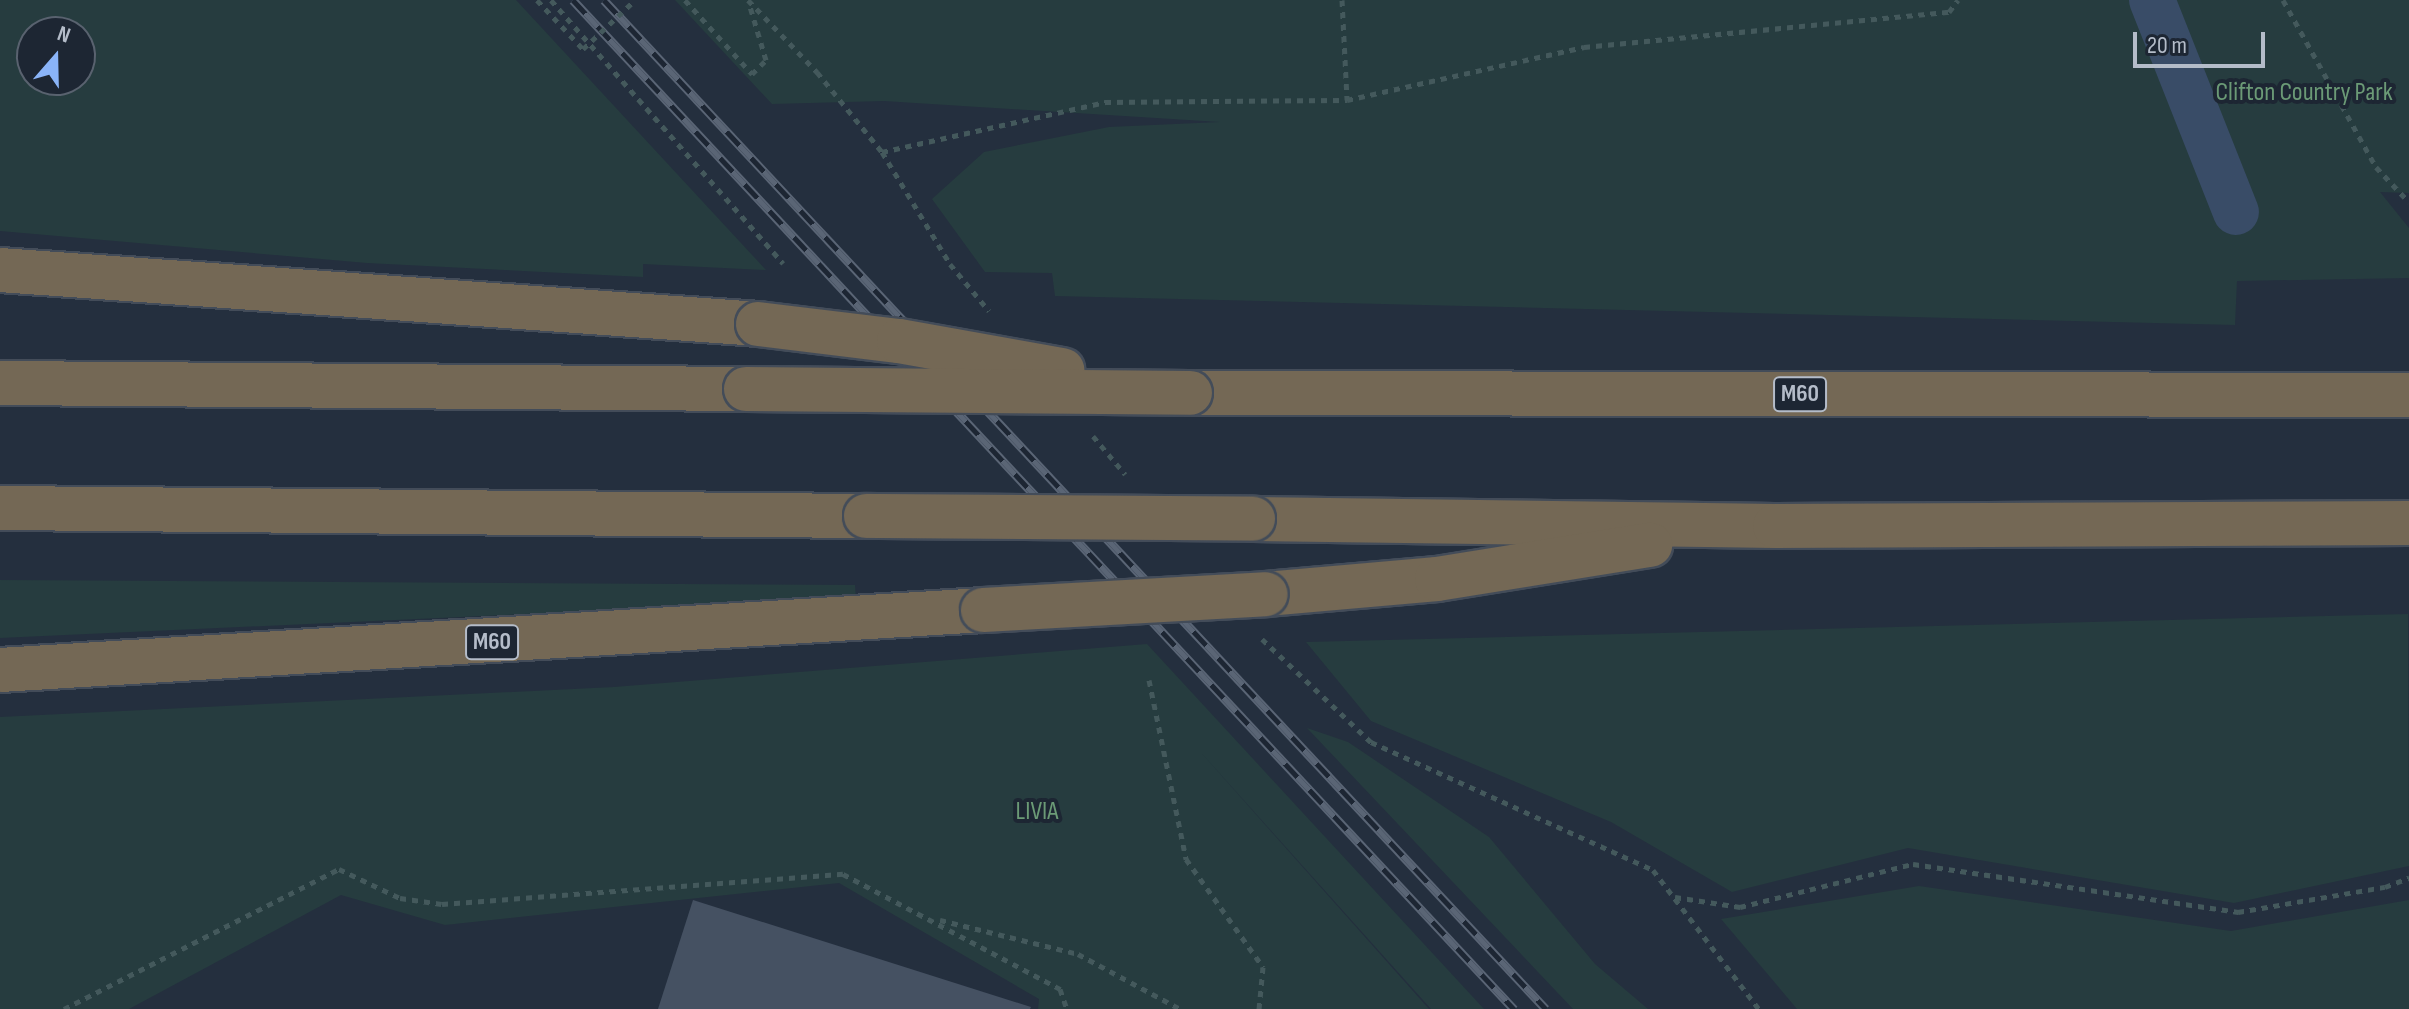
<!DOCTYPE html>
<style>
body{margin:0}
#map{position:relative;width:2409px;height:1009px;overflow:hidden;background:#242f3e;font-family:"Sofia Sans Condensed",sans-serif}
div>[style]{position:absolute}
.green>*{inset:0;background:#263c3f}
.canal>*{height:46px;margin:-23px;padding:0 23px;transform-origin:23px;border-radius:23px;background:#394c67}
.building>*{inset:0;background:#455162}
.path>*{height:5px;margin-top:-2.5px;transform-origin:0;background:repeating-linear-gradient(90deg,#44595c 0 6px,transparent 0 12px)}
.roads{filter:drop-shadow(2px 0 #434c59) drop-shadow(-2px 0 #434c59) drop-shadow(0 2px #434c59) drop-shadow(0 -2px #434c59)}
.highway>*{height:44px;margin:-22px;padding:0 22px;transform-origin:22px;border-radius:22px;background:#746855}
.rail>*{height:9px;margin-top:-4.5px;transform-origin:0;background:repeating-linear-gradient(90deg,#1d2633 0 18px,#5a6575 0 36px);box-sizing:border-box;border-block:2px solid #5a6575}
.path-bridge>*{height:5px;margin-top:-2.5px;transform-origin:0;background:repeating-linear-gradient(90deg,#44595c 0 6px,transparent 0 12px)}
.bridges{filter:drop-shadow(2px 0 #434c59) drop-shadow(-2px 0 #434c59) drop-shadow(0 2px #434c59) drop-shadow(0 -2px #434c59)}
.highway-bridge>*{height:44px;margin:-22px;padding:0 22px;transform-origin:22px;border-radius:22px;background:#746855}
span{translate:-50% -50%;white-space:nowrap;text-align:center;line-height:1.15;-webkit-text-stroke:8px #1d2633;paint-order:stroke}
.shield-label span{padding:2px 6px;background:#1d2633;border:2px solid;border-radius:6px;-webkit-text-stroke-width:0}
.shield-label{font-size:24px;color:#b4bcc9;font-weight:700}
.park-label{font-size:26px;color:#6b9a76}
.north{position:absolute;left:16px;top:16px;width:80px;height:80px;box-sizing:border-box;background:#1d2633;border:2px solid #59626f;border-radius:50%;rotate:20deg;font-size:22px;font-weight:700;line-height:32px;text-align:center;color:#b4bcc9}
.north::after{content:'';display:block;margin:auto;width:28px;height:36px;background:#8ab4f8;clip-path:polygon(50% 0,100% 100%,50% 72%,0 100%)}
.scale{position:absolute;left:2133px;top:32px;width:132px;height:36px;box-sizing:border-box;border:4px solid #b4bcc9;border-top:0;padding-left:10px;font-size:24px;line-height:28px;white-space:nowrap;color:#b4bcc9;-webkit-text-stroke:6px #1d2633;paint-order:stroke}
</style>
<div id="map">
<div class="green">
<div style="clip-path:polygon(evenodd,0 0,516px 0,766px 270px,643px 264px,643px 277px,367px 263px,0 231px,0 0,32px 32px,80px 32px,80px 80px,32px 80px,32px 32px)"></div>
<div style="clip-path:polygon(675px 0,2409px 0,2409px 193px,2380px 192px,2409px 228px,2409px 278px,2237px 281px,2235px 325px,1055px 296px,1052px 273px,985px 272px,932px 199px,984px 152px,1109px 127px,1220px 122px,884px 101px,772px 104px)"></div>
<div style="clip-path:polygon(0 580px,855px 585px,856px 599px,0 638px)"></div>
<div style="clip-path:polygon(2408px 614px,2409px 866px,2234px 903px,1908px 848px,1732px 892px,1611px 822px,1371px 721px,1306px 642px)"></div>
<div style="clip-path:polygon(1147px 644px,1484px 1009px,1431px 1009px,1197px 748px,1429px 1009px,1038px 1009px,1039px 999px,839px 883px,445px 925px,341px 895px,129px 1009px,0 1009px,0 717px,614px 687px)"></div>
<div style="clip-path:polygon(1307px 728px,1348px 742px,1489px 837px,1595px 964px,1648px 1009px,1573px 1009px)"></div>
<div style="clip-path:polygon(1919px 886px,2231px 931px,2409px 900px,2409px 1009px,1797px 1009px,1721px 919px)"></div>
</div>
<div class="canal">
<div style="left:2152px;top:0;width:228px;rotate:68.4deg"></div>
</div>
<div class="building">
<div style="clip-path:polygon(693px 900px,1031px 1007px,1030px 1009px,658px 1009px)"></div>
</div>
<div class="path">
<div style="left:537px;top:0;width:67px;rotate:46.8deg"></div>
<div style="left:551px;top:0;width:351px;rotate:48.6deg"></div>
<div style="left:685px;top:0;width:100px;rotate:47.8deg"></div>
<div style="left:752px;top:74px;width:20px;rotate:-45deg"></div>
<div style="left:766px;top:60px;width:59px;rotate:-106.6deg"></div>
<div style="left:748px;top:0;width:100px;rotate:46.2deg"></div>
<div style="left:817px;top:72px;width:103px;rotate:50.9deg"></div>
<div style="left:882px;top:152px;width:131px;rotate:58.7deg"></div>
<div style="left:950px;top:264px;width:61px;rotate:50.3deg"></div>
<div style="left:1342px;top:0;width:100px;rotate:87.1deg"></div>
<div style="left:2283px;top:0;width:191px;rotate:60.9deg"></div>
<div style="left:2376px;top:167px;width:48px;rotate:46.7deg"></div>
<div style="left:882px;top:152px;width:229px;rotate:-12.6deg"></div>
<div style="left:1105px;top:102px;width:242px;rotate:-0.5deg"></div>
<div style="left:1347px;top:100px;width:243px;rotate:-12.6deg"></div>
<div style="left:1584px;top:47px;width:367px;rotate:-5.5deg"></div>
<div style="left:1949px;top:12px;width:15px;rotate:-53deg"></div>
<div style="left:1093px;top:436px;width:50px;rotate:49.9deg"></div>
<div style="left:1262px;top:639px;width:150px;rotate:43.4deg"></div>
<div style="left:1371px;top:742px;width:310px;rotate:24.4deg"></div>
<div style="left:1653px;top:870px;width:175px;rotate:52.7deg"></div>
<div style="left:1149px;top:680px;width:183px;rotate:78.3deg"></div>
<div style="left:1186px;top:859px;width:133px;rotate:54.5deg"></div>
<div style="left:1263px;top:967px;width:42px;rotate:95.4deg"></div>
<div style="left:1675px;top:897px;width:66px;rotate:8.7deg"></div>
<div style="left:1740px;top:907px;width:178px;rotate:-14deg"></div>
<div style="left:1913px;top:864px;width:329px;rotate:8.4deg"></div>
<div style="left:2238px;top:912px;width:149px;rotate:-9.7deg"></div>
<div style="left:2385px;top:887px;width:26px;rotate:-21deg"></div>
<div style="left:940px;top:920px;width:142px;rotate:13.8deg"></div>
<div style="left:1078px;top:954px;width:116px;rotate:28.3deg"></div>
<div style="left:64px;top:1009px;width:309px;rotate:-27deg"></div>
<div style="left:339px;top:869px;width:68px;rotate:25.4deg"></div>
<div style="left:400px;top:898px;width:42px;rotate:8.1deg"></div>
<div style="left:442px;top:904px;width:402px;rotate:-4.3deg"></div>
<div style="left:843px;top:874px;width:246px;rotate:27.9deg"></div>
<div style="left:1060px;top:989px;width:21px;rotate:71deg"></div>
</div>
<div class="roads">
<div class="highway">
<div style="left:0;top:270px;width:760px;rotate:4.07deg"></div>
<div style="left:0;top:383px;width:746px;rotate:0.46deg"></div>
<div style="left:1190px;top:393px;width:1219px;rotate:0.09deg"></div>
<div style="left:0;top:508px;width:866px;rotate:0.53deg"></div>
<div style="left:1253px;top:519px;width:522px;rotate:0.77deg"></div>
<div style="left:1775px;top:526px;width:634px;rotate:-0.27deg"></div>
<div style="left:1266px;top:594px;width:172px;rotate:-5deg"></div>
<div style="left:1437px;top:579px;width:216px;rotate:-9.1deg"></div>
<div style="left:0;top:670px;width:985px;rotate:-3.49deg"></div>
</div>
</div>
<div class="rail">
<div style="left:573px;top:0;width:1380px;rotate:47deg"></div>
<div style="left:604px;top:0;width:1380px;rotate:46.97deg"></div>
</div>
<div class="path-bridge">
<div style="left:583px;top:49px;width:71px;rotate:-43.3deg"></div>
</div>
<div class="bridges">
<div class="highway-bridge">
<div style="left:758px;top:324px;width:142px;rotate:6.9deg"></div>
<div style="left:899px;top:341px;width:166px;rotate:10.1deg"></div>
<div style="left:746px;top:389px;width:444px;rotate:0.5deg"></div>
<div style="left:866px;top:516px;width:387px;rotate:0.4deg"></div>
<div style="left:983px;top:610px;width:283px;rotate:-3.2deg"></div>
</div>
</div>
<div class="shield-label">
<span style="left:1800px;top:394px">M60</span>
<span style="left:492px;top:642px">M60</span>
</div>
<div class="park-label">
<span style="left:2304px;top:93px">Clifton Country Park</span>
<span style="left:1037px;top:812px">LIVIA</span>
</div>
<div class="north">N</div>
<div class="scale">20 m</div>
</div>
